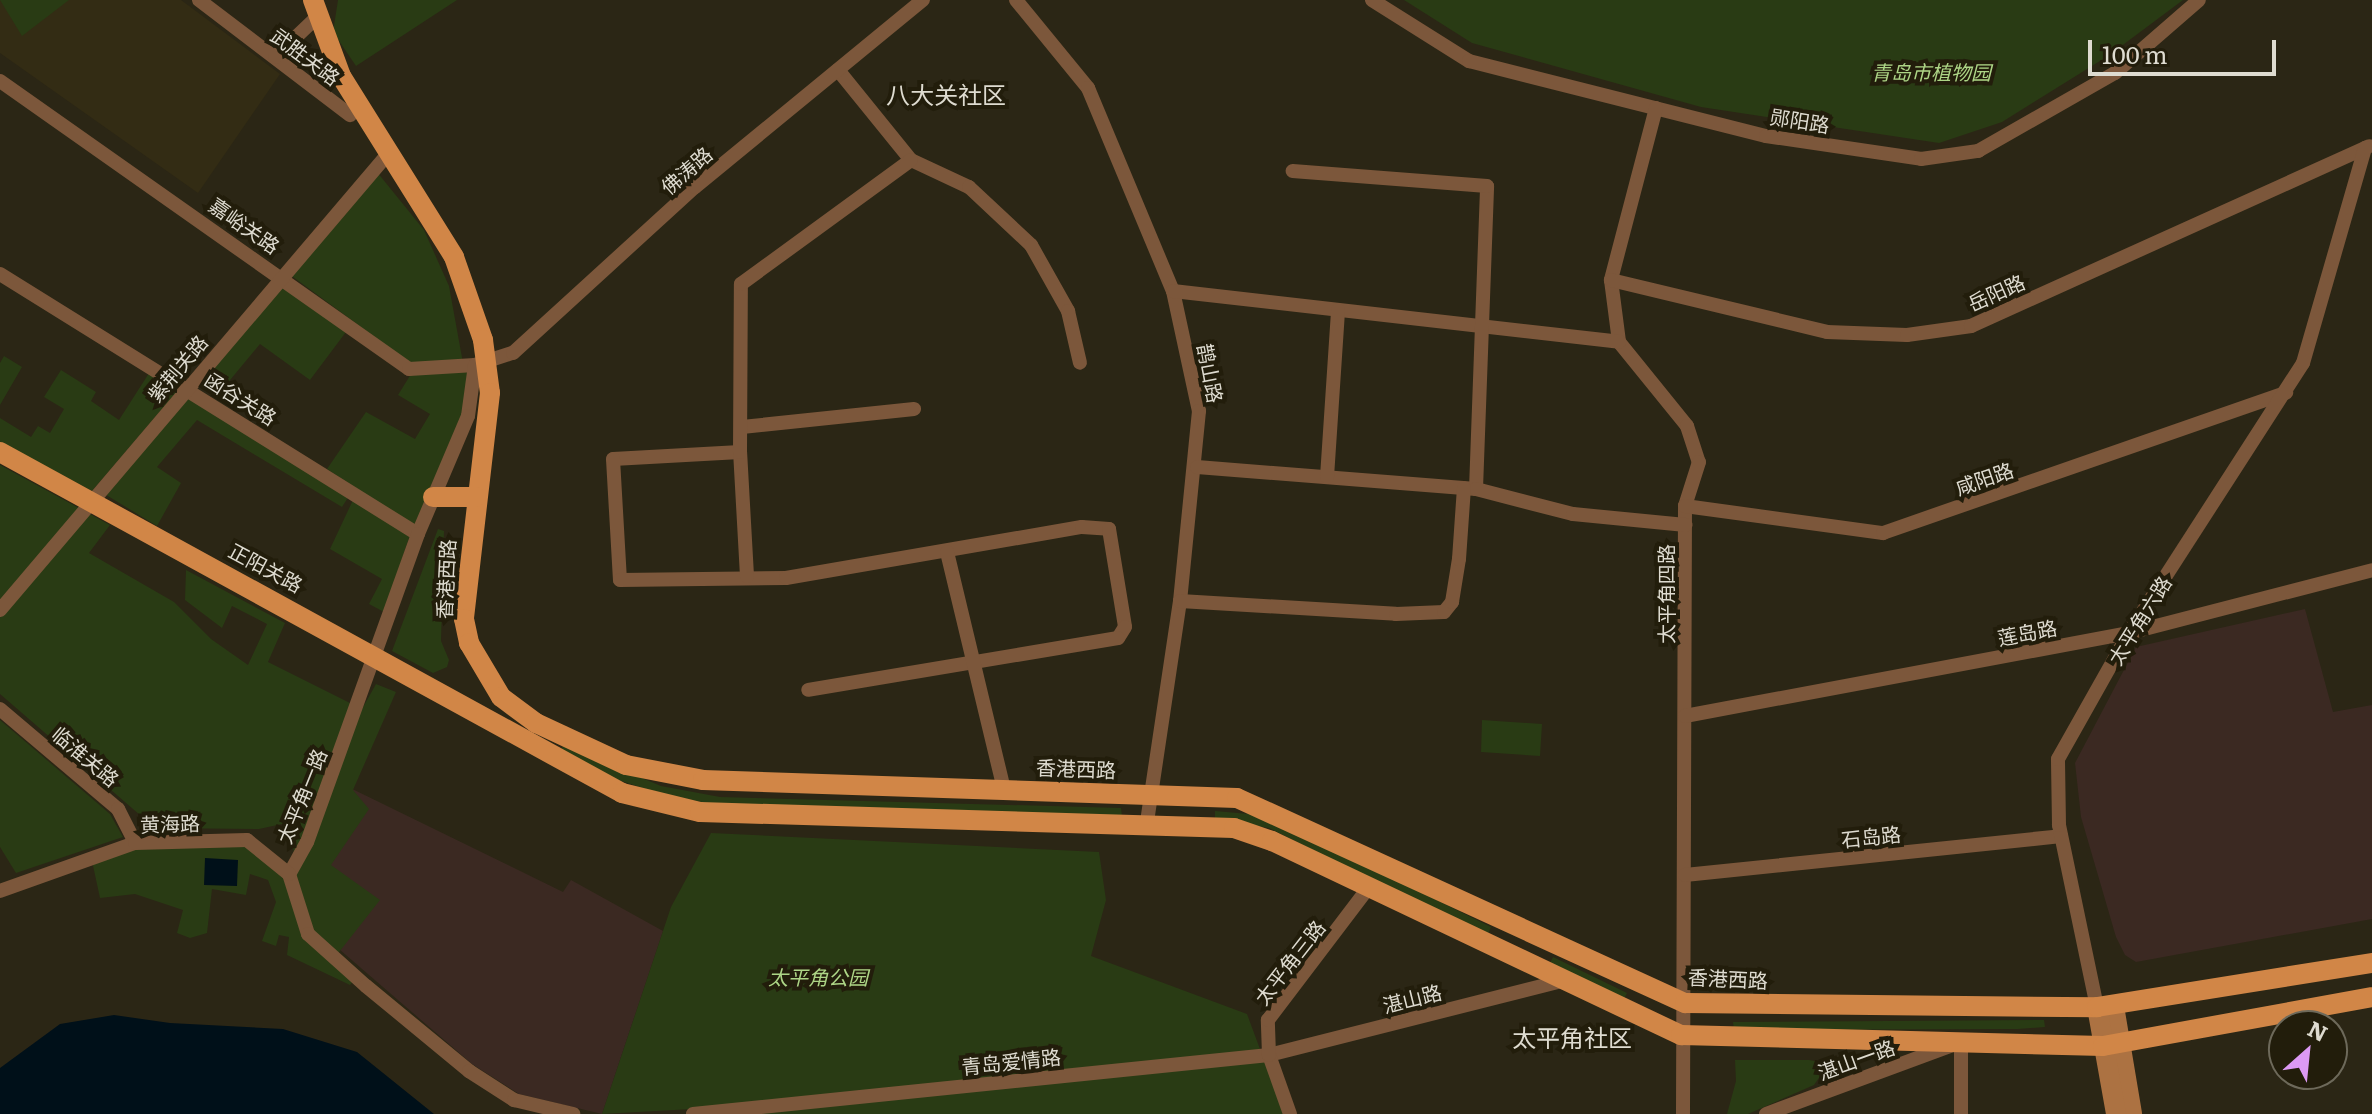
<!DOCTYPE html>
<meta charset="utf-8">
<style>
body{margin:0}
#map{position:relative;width:2372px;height:1114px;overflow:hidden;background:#2b2615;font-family:Literata,"Noto Sans SC",serif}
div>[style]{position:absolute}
.built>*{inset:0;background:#332c14}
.medical>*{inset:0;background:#3b2922}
.green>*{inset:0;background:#293b14}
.water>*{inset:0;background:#001019}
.minor>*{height:14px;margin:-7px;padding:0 7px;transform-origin:7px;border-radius:7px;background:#7c573b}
.secondary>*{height:20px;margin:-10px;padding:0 10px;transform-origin:10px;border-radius:10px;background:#ac7242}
.primary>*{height:20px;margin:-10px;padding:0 10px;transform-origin:10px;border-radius:10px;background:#d18647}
span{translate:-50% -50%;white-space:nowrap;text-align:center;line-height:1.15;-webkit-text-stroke:8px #221d0b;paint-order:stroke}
.street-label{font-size:20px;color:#dedbd0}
.park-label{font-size:20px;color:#add586;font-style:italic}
.quarter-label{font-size:24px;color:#dedbd0}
.north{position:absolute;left:2268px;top:1010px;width:80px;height:80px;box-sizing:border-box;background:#221d0b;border:2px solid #6d695a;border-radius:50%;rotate:27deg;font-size:22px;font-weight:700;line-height:32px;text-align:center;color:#dedbd0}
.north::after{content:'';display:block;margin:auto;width:28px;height:36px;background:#dc99f4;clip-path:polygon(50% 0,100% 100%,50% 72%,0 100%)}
.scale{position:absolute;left:2088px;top:40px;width:188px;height:36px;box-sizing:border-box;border:4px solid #dedbd0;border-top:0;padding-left:10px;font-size:24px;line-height:28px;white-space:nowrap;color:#dedbd0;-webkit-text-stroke:6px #221d0b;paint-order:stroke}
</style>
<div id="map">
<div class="built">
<div style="clip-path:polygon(0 0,181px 0,280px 74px,198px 193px,0 53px)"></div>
</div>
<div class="medical">
<div style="clip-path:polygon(2305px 609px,2333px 712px,2372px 705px,2372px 919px,2136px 962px,2125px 955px,2116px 937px,2081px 817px,2075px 763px,2136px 647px)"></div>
<div style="clip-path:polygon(338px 782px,563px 892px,571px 880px,663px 931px,602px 1114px,519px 1094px,472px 1064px,317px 930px)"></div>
</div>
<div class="green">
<div style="clip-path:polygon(0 0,69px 0,22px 36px)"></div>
<div style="clip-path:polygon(338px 0,457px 0,356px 66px,333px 32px)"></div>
<div style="clip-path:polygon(1404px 0,2183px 0,2108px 56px,2002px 122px,1939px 143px,1701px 107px,1472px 43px)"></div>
<div style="clip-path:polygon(377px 172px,424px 230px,449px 286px,463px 363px,410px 363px,289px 274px)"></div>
<div style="clip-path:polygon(283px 284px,346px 332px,310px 380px,260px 344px,216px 397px,198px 384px)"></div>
<div style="clip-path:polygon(4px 356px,22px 367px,0 405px,0 363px)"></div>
<div style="clip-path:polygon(61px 370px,96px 392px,91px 401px,119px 420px,151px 370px,180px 388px,92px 491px,0 442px,0 418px,31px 437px,38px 426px,50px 433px,64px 409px,44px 397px)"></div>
<div style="clip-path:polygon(468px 372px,463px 422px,416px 527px,327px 469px,366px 412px,415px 439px,430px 414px,398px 395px,411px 374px)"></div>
<div style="clip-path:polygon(188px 395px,349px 496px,342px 507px,197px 420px,157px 467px,181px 483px,157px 526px,103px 493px)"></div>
<div style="clip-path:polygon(0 465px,110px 525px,89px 553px,174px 602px,211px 639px,248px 665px,267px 624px,232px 606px,222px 628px,185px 600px,186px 570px,285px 623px,268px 662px,362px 709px,376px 684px,396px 692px,353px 790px,369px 809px,331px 865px,380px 900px,336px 956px,311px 930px,298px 899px,291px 822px,259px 829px,155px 828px,0 694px)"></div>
<div style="clip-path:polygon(353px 500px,410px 535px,384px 612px,369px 604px,382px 579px,330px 549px)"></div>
<div style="clip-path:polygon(438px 529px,444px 531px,441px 641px,449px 660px,447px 667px,433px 673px,392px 651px)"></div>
<div style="clip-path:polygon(0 720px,110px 814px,123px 837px,16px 873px,0 847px)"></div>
<div style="clip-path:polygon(1482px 720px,1542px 724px,1540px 756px,1481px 752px)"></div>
<div style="clip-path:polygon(563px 745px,661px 786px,720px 797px,1121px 808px,1122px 816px,721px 806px,658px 793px,600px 774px,560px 753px)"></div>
<div style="clip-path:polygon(1215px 811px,1249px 814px,1313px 839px,1491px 927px,1487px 936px,1269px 828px,1215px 819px)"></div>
<div style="clip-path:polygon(711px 833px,1099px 852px,1106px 900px,1091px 956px,1247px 1014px,1284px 1114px,710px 1114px,710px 1108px,602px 1114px,671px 907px)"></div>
<div style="clip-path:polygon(246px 843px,286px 876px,304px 933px,354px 980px,350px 985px,287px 955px,289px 937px,279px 935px,276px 946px,262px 941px,276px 902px,268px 880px,250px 874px,246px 895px,212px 889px,207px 933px,190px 938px,177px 933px,183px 910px,135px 894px,100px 898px,92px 861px,135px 845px)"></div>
<div style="clip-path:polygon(1553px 957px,1627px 993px,1623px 1001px,1549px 965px)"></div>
<div style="clip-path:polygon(2044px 1020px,2045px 1027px,2018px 1029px,1734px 1030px,1733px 1022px)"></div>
<div style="clip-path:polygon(1735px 1060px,1809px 1060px,1820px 1062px,1823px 1072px,1814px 1085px,1748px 1114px,1727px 1114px,1736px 1081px)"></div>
</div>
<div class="water">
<div style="clip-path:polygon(205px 858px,238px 860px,237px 886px,204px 885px)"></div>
<div style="clip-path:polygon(114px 1015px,170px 1023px,283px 1029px,357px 1052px,434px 1114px,0 1114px,0 1068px,60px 1024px)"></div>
</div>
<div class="minor">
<div style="left:199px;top:0;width:190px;rotate:37.3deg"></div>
<div style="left:1016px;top:0;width:114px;rotate:50.7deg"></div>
<div style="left:1088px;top:88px;width:220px;rotate:67.3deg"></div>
<div style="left:1173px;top:291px;width:123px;rotate:77.8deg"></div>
<div style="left:1199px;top:411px;width:191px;rotate:95.7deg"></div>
<div style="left:1180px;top:601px;width:224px;rotate:98.5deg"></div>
<div style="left:1372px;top:0;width:115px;rotate:32.2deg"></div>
<div style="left:1469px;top:61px;width:306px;rotate:14.2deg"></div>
<div style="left:1766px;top:136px;width:157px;rotate:8.4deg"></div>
<div style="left:1921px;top:159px;width:58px;rotate:-8deg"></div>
<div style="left:1978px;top:151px;width:158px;rotate:-29.7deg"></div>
<div style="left:2115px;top:73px;width:111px;rotate:-41deg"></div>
<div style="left:275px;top:57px;width:58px;rotate:-43.6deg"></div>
<div style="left:838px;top:70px;width:116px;rotate:51deg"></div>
<div style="left:911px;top:160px;width:64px;rotate:25deg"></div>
<div style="left:969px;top:187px;width:85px;rotate:43.1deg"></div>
<div style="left:1031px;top:245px;width:76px;rotate:60.7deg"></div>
<div style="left:1068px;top:311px;width:53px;rotate:77deg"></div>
<div style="left:0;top:81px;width:500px;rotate:35.15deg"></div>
<div style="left:409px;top:369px;width:66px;rotate:-3.5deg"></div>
<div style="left:475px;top:365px;width:40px;rotate:-18deg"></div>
<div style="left:513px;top:353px;width:246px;rotate:-42.4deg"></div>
<div style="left:695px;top:187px;width:295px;rotate:-39.4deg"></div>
<div style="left:1656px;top:108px;width:178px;rotate:104.7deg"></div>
<div style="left:1611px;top:280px;width:63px;rotate:82.6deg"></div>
<div style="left:1619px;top:342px;width:108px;rotate:51deg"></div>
<div style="left:1687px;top:426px;width:38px;rotate:72deg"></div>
<div style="left:1699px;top:462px;width:46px;rotate:107.7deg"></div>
<div style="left:1685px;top:506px;width:608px;rotate:90.19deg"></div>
<div style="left:0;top:274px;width:492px;rotate:31.9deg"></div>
<div style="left:1611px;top:280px;width:222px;rotate:13.5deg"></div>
<div style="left:1827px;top:332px;width:80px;rotate:2.1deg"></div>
<div style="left:1907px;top:335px;width:65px;rotate:-8deg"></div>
<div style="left:1971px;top:326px;width:437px;rotate:-24.3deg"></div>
<div style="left:1173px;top:291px;width:449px;rotate:6.5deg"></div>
<div style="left:475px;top:365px;width:51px;rotate:97.8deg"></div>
<div style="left:468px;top:416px;width:128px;rotate:113deg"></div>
<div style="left:418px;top:534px;width:327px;rotate:109.8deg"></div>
<div style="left:307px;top:842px;width:37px;rotate:119deg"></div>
<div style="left:289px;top:874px;width:63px;rotate:72.4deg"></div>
<div style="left:308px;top:934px;width:78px;rotate:41.9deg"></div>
<div style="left:366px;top:986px;width:134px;rotate:39.5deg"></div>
<div style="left:469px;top:1071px;width:54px;rotate:32.8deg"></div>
<div style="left:514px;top:1100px;width:61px;rotate:13.3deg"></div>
<div style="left:742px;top:427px;width:173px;rotate:-6deg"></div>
<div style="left:740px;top:452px;width:127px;rotate:176.8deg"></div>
<div style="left:613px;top:459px;width:121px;rotate:86.7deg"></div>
<div style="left:620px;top:580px;width:166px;rotate:-0.7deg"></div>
<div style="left:786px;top:578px;width:300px;rotate:-9.8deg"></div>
<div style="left:1082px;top:527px;width:27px;rotate:4deg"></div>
<div style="left:1109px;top:529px;width:99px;rotate:80.7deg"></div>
<div style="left:1125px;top:627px;width:13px;rotate:122deg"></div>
<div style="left:1118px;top:638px;width:314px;rotate:170.5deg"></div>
<div style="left:1197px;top:467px;width:280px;rotate:4.5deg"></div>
<div style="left:1476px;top:489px;width:303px;rotate:-87.9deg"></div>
<div style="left:1487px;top:186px;width:195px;rotate:-175.6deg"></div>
<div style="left:1327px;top:477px;width:167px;rotate:-86.2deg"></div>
<div style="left:1476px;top:489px;width:100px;rotate:14.5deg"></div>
<div style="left:1573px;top:514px;width:113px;rotate:5.6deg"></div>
<div style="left:1685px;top:506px;width:200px;rotate:7.8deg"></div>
<div style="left:1883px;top:533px;width:427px;rotate:-19.2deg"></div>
<div style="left:947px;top:552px;width:245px;rotate:76.5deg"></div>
<div style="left:747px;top:576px;width:124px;rotate:-93.2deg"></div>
<div style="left:740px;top:452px;width:168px;rotate:-89.7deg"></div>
<div style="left:741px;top:284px;width:210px;rotate:-36.1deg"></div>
<div style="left:1180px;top:601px;width:216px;rotate:3.4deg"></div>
<div style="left:1396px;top:614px;width:48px;rotate:-2.4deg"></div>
<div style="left:1444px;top:612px;width:13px;rotate:-51deg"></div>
<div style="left:1452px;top:602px;width:44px;rotate:-80.8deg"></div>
<div style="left:1459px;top:559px;width:71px;rotate:-86deg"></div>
<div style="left:0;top:610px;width:597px;rotate:-49.62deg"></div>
<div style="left:0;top:709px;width:155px;rotate:40.3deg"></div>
<div style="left:118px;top:809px;width:38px;rotate:63deg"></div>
<div style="left:1685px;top:716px;width:452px;rotate:-10.6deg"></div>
<div style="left:2129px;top:633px;width:251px;rotate:-14.5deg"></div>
<div style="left:1685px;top:875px;width:378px;rotate:-5.9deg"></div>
<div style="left:0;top:891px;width:143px;rotate:-19.6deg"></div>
<div style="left:135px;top:843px;width:112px;rotate:-1.5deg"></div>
<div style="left:247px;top:840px;width:54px;rotate:39deg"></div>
<div style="left:2097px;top:1007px;width:186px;rotate:-101.8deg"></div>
<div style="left:2059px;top:825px;width:66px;rotate:-90.9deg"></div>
<div style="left:2058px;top:759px;width:145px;rotate:-60.6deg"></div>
<div style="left:2129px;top:633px;width:321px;rotate:-57.2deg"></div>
<div style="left:2303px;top:363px;width:224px;rotate:-73.9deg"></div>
<div style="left:693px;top:1114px;width:579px;rotate:-5.85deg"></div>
<div style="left:1269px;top:1055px;width:305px;rotate:-14.2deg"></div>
<div style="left:1290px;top:1114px;width:63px;rotate:-109.6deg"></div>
<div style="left:1269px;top:1055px;width:35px;rotate:-92deg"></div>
<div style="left:1268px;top:1020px;width:167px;rotate:-52.8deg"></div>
<div style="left:1766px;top:1114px;width:208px;rotate:-20.3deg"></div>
<div style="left:1961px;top:1042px;width:72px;rotate:90deg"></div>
</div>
<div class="secondary">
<div style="left:2114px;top:1006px;width:109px;rotate:80.5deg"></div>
<div style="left:2097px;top:1007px;width:109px;rotate:79.9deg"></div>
</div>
<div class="primary">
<div style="left:313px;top:0;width:81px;rotate:69.8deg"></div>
<div style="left:341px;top:76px;width:213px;rotate:58deg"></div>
<div style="left:454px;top:257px;width:88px;rotate:70.7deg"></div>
<div style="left:483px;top:340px;width:53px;rotate:82.5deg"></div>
<div style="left:490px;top:393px;width:227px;rotate:96.6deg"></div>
<div style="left:464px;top:619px;width:25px;rotate:78deg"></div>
<div style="left:469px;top:643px;width:63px;rotate:59.3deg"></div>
<div style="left:501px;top:697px;width:44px;rotate:36.6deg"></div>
<div style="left:536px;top:723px;width:99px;rotate:25deg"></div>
<div style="left:626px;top:765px;width:78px;rotate:11deg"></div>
<div style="left:703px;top:780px;width:534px;rotate:1.93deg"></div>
<div style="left:1237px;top:798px;width:493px;rotate:24.6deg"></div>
<div style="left:1685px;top:1003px;width:412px;rotate:0.6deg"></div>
<div style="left:2097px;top:1007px;width:278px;rotate:-9.1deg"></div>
<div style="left:0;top:452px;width:709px;rotate:28.73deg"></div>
<div style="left:622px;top:793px;width:80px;rotate:13.7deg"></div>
<div style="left:700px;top:812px;width:534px;rotate:1.72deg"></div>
<div style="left:1234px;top:828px;width:40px;rotate:18.9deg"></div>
<div style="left:1272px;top:841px;width:453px;rotate:25.4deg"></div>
<div style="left:1681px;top:1035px;width:422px;rotate:1.5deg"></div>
<div style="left:2103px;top:1046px;width:273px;rotate:-10.3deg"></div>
<div style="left:433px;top:497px;width:43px"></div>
</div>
<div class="street-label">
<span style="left:306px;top:56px;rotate:37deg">武胜关路</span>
<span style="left:1800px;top:120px;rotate:9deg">郧阳路</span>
<span style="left:686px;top:170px;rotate:-41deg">佛涛路</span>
<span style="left:245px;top:225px;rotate:35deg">嘉峪关路</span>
<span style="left:1996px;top:292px;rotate:-24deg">岳阳路</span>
<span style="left:177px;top:368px;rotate:-50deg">紫荆关路</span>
<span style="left:1211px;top:373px;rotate:79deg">鹊山路</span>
<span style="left:241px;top:398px;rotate:32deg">函谷关路</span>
<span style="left:1984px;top:478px;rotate:-19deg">咸阳路</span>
<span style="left:266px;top:567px;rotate:28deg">正阳关路</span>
<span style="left:445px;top:579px;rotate:-87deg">香港西路</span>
<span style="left:1665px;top:594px;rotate:-90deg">太平角四路</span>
<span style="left:2139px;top:620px;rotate:-58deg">太平角六路</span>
<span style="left:2027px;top:632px;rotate:-11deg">莲岛路</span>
<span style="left:86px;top:756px;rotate:40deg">临淮关路</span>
<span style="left:1076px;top:768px;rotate:2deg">香港西路</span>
<span style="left:301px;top:796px;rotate:-68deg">太平角一路</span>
<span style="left:170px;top:823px;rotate:-2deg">黄海路</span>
<span style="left:1871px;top:836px;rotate:-6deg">石岛路</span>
<span style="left:1289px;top:962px;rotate:-52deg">太平角三路</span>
<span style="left:1728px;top:978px;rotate:3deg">香港西路</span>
<span style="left:1412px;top:998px;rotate:-14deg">湛山路</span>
<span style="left:1856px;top:1059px;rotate:-20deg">湛山一路</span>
<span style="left:1011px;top:1061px;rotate:-6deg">青岛爱情路</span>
</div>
<div class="park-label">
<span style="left:1931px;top:71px">青岛市植物园</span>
<span style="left:818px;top:976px">太平角公园</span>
</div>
<div class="quarter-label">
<span style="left:946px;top:94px">八大关社区</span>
<span style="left:1572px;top:1037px">太平角社区</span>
</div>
<div class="north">N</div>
<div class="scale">100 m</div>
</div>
